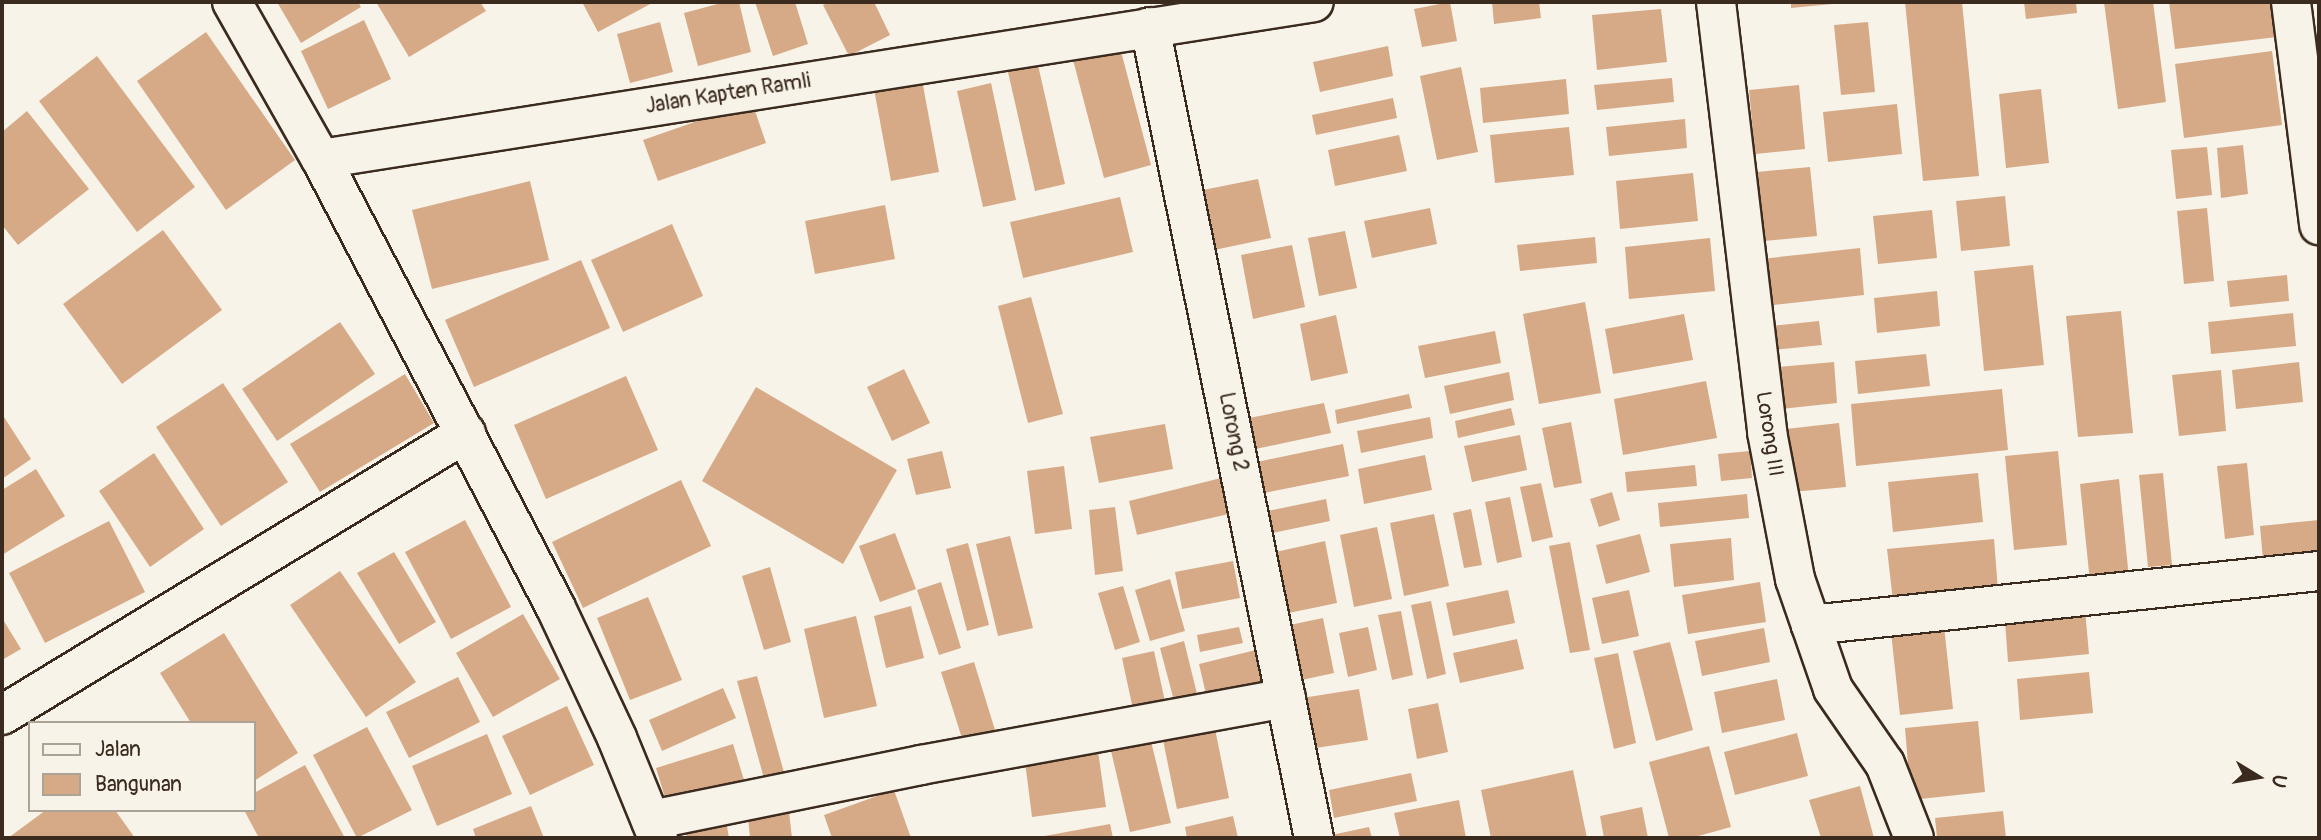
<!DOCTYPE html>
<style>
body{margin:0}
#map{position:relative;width:2321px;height:840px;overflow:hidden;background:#f7f3e8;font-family:Pangolin,sans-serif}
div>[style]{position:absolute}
.building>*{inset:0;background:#d6aa87}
.roads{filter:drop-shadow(2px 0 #3b2a1e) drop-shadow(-2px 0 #3b2a1e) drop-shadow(0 2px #3b2a1e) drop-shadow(0 -2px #3b2a1e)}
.minor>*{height:38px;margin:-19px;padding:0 19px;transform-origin:19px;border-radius:19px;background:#f7f3e8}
span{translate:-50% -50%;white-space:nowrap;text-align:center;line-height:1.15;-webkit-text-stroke:6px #f7f3e8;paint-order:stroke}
.street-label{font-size:21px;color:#3b2a1e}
.frame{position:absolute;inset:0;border:4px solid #3b2a1e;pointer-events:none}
.legend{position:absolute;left:28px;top:721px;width:228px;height:91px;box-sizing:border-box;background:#f7f3e8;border:2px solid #aca397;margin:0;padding:9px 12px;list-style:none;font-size:21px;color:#3b2a1e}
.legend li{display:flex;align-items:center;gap:14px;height:35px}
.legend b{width:35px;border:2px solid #aca397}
.north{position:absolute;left:2223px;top:742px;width:70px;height:70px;-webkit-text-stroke:5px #f7f3e8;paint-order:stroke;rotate:101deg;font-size:19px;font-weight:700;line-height:28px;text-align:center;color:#3b2a1e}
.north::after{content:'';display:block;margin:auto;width:24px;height:32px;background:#3b2a1e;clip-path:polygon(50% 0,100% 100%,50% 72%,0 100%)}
</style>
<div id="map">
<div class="building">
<div style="clip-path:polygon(277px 2px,358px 2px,361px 7px,301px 43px)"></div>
<div style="clip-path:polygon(376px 2px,480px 2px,486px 11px,409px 57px)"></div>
<div style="clip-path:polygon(582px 2px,654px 2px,598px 32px)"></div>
<div style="clip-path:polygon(725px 2px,739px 2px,751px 52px,698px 66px,684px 13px)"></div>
<div style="clip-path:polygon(755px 2px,795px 2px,808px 44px,773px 56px)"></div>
<div style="clip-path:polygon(830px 2px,874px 2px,890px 35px,849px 56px,823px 5px)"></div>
<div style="clip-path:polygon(1450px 2px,1457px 41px,1422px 47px,1414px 9px)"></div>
<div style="clip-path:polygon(1492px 2px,1539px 2px,1541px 18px,1494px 24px)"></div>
<div style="clip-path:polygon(1791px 2px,1832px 2px,1832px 4px,1791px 8px)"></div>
<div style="clip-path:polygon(1905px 2px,1962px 2px,1979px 176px,1923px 181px)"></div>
<div style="clip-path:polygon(2024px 2px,2076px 2px,2077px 13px,2026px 19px)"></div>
<div style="clip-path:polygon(2104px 2px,2153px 2px,2166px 102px,2118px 109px)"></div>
<div style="clip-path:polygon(2169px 2px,2272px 2px,2277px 37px,2175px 49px)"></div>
<div style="clip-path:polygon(1661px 9px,1667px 62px,1597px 70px,1592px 15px)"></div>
<div style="clip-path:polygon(364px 20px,391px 79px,328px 109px,301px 51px)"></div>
<div style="clip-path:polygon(660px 22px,673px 72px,630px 83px,617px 34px)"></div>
<div style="clip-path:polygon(1868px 22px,1875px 92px,1841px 95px,1834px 25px)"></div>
<div style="clip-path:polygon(206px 32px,295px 160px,226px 210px,137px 81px)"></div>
<div style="clip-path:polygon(1118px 40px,1151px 165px,1104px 178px,1071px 52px)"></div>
<div style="clip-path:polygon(1388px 46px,1393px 76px,1320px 92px,1313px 62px)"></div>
<div style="clip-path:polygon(2272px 51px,2282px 125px,2184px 138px,2175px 64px)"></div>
<div style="clip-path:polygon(97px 56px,195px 187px,137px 232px,39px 101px)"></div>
<div style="clip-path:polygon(1038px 65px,1065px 184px,1035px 191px,1008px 72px)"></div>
<div style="clip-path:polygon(1461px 67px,1478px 152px,1437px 160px,1420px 76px)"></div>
<div style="clip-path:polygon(1672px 78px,1674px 102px,1597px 110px,1594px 85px)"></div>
<div style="clip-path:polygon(1566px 79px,1569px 114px,1483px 123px,1480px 88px)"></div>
<div style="clip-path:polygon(922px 80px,939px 172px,891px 181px,874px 89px)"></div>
<div style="clip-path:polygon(991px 83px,1016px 200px,983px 207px,957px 91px)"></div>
<div style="clip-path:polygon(1799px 85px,1805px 149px,1755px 154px,1749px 90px)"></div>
<div style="clip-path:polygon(2041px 89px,2049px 163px,2006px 168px,1999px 94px)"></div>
<div style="clip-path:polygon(1393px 98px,1397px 118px,1316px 135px,1312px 115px)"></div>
<div style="clip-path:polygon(752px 102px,766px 143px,658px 181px,643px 140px)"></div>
<div style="clip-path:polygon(1897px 104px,1902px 154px,1828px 162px,1823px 112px)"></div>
<div style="clip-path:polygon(27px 111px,89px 189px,18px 245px,2px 225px,2px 132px)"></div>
<div style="clip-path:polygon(1685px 119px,1687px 148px,1609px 156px,1606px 127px)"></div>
<div style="clip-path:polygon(1569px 127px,1574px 175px,1495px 183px,1490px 135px)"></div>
<div style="clip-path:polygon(1399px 135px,1407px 171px,1335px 186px,1328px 150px)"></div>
<div style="clip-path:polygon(2243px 145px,2248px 194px,2221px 198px,2217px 148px)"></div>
<div style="clip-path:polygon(2207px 147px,2212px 195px,2176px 199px,2171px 150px)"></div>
<div style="clip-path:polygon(1810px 167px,1817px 236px,1764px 241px,1757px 172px)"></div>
<div style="clip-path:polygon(1693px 173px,1698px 221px,1620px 229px,1616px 181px)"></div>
<div style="clip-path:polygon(1258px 179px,1271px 238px,1200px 253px,1188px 193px)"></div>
<div style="clip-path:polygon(530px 181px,549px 260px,432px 289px,412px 210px)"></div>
<div style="clip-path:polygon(2005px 196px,2010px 246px,1961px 251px,1956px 201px)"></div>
<div style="clip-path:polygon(1120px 197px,1133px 252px,1023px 278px,1010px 222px)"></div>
<div style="clip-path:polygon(885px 205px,895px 259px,815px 274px,805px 221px)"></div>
<div style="clip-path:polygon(1430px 208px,1437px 244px,1372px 258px,1364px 221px)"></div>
<div style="clip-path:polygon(2207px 208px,2214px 281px,2184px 284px,2177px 211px)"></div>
<div style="clip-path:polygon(1932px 210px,1937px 258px,1878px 264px,1873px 216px)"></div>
<div style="clip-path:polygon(672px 224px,703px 296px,623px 332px,591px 260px)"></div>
<div style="clip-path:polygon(163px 230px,222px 310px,122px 384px,63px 304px)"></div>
<div style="clip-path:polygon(1345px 231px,1357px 288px,1319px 296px,1308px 238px)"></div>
<div style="clip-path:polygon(1595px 237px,1597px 263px,1520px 271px,1517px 245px)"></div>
<div style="clip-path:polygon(1710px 238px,1715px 291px,1629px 299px,1625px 247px)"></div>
<div style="clip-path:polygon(1292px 245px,1305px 307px,1253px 319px,1241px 255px)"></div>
<div style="clip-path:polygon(1860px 248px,1864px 295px,1765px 306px,1761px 259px)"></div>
<div style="clip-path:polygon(581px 260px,610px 328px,474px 387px,445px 320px)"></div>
<div style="clip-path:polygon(2033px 265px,2044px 365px,1984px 371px,1974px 271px)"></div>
<div style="clip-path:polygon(2287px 275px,2289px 301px,2230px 307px,2227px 281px)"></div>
<div style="clip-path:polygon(1937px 291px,1940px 326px,1877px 333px,1874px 298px)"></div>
<div style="clip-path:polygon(1031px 297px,1063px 414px,1028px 423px,998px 306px)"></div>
<div style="clip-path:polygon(1585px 302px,1601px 393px,1539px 404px,1523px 314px)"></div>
<div style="clip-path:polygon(2121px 311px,2133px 433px,2078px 437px,2066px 316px)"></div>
<div style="clip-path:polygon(2293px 313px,2296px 346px,2211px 354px,2208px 322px)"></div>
<div style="clip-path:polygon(1684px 314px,1693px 360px,1613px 374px,1605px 329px)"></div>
<div style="clip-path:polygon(1336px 315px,1348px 373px,1311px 381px,1300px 324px)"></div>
<div style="clip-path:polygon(1819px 321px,1822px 345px,1763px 351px,1761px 327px)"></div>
<div style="clip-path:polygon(340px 322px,375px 374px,277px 441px,242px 389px)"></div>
<div style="clip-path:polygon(1495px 331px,1501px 363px,1425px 378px,1418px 346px)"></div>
<div style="clip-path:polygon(1926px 354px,1930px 386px,1858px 394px,1855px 361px)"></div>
<div style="clip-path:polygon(1834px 362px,1837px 403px,1781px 409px,1778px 367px)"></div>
<div style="clip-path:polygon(2299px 362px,2303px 402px,2236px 409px,2232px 370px)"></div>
<div style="clip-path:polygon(904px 369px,930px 423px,892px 441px,867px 387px)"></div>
<div style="clip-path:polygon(2221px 370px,2226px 431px,2179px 436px,2172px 375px)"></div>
<div style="clip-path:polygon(1509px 372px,1514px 400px,1450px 414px,1444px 386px)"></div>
<div style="clip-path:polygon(405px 374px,434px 423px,320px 492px,290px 444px)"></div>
<div style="clip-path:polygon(626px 376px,658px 450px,546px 499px,514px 425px)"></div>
<div style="clip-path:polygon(1706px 381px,1717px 438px,1623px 455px,1614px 399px)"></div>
<div style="clip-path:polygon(223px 383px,288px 482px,221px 526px,156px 427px)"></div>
<div style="clip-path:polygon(756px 387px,897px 470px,843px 564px,702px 481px)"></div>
<div style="clip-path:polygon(2002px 389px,2008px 450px,1856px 466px,1851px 404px)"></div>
<div style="clip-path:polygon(1409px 394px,1412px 408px,1337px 424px,1335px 410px)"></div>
<div style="clip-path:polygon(1324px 403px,1331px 433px,1246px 451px,1239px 420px)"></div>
<div style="clip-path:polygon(1511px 408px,1515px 425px,1458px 438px,1455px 421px)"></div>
<div style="clip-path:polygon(2px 414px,31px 459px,2px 479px)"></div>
<div style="clip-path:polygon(1430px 417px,1433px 438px,1361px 453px,1357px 431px)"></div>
<div style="clip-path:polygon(1571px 422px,1582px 483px,1554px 488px,1542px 428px)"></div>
<div style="clip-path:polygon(1839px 423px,1846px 487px,1792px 492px,1786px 429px)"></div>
<div style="clip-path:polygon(1165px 424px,1173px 469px,1099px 483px,1090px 437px)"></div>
<div style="clip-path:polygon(1520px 435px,1527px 470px,1472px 482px,1464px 446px)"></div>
<div style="clip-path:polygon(1343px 444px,1349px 476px,1264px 493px,1257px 462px)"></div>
<div style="clip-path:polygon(942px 451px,951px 488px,916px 495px,907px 459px)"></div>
<div style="clip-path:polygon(1750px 451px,1752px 478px,1721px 481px,1718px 454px)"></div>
<div style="clip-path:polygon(2058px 451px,2067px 545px,2014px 550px,2005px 456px)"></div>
<div style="clip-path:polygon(154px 453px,204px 529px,150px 567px,99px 491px)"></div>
<div style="clip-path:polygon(1425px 455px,1432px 490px,1364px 504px,1358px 469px)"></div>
<div style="clip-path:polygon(2247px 463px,2254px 535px,2225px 539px,2217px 466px)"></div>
<div style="clip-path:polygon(1695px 465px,1697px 486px,1627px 492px,1625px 472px)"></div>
<div style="clip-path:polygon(1064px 466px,1072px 529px,1035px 534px,1027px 471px)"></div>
<div style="clip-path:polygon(36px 469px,65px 516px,2px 555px,2px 490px)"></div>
<div style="clip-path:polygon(1978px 473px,1983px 522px,1893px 532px,1888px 482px)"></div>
<div style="clip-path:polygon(2163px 473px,2172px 565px,2148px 567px,2139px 475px)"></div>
<div style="clip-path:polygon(1225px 477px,1233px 513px,1137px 535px,1129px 501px)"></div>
<div style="clip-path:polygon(2119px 479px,2129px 578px,2090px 582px,2080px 484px)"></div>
<div style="clip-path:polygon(681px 480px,711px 546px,583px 608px,552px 542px)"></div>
<div style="clip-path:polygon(1541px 483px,1553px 537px,1532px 542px,1520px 487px)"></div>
<div style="clip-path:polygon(1612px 492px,1620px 520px,1599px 527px,1590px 499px)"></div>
<div style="clip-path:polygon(1747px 494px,1749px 518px,1660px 527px,1658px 503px)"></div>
<div style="clip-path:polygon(1510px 497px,1522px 557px,1497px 563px,1485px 502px)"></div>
<div style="clip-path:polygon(1326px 499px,1330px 521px,1268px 534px,1263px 512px)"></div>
<div style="clip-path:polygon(1115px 507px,1123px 571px,1095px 575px,1089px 510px)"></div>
<div style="clip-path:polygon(1471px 509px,1482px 565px,1464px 568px,1453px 513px)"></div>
<div style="clip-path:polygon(1434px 514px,1449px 586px,1404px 596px,1390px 523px)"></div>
<div style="clip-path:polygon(465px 520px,511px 607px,451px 639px,405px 552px)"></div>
<div style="clip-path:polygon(2319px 520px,2319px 554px,2263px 560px,2260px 526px)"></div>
<div style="clip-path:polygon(109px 521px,145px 592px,45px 643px,9px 573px)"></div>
<div style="clip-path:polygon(1377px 527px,1392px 599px,1354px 607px,1340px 535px)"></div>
<div style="clip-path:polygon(895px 533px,916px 589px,880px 602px,859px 546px)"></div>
<div style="clip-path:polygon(1640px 534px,1650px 572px,1606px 584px,1596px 545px)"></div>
<div style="clip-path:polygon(1010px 536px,1033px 628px,998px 636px,976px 544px)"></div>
<div style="clip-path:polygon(1731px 538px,1734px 580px,1674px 587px,1670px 544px)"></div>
<div style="clip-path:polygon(1994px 539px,1998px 590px,1893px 601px,1887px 549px)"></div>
<div style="clip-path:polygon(1325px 541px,1337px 603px,1279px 615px,1267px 554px)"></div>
<div style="clip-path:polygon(1570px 542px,1590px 650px,1570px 653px,1549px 546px)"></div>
<div style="clip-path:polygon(968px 543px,989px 625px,967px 631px,946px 549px)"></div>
<div style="clip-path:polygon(394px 552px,436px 622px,399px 644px,357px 573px)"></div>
<div style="clip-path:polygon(1233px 561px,1240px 598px,1182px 609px,1175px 572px)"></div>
<div style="clip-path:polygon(770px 567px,791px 642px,764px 650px,742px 576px)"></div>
<div style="clip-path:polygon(340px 571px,416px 682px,366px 717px,290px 605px)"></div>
<div style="clip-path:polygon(1170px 579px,1185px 631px,1150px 641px,1135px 590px)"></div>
<div style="clip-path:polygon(941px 582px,961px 648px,939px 655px,917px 590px)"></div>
<div style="clip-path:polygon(1760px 582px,1766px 622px,1688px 634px,1682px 595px)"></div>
<div style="clip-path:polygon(1123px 586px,1140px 642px,1115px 650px,1098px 593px)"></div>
<div style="clip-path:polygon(1508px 590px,1515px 623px,1453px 636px,1446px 603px)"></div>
<div style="clip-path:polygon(1629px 590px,1639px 636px,1602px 644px,1592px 598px)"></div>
<div style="clip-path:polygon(648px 597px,682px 680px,630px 700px,597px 618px)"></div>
<div style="clip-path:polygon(2084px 599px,2089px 654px,2008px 662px,2004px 607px)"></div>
<div style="clip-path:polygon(1431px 601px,1446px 674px,1427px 679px,1411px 605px)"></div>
<div style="clip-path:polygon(911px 606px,924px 658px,886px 668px,874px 616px)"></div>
<div style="clip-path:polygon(1401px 611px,1413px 675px,1392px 680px,1378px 615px)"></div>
<div style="clip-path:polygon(523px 614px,560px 679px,493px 717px,456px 653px)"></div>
<div style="clip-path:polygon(856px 616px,877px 706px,824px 718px,804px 629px)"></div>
<div style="clip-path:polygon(2px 618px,21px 649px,2px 660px)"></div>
<div style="clip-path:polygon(1323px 618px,1334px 673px,1297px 681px,1285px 626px)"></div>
<div style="clip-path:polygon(1944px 626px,1953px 709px,1900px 715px,1891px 632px)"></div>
<div style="clip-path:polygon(1239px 627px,1243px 643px,1200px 652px,1197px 635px)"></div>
<div style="clip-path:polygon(1368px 627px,1377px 670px,1348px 677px,1339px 633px)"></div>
<div style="clip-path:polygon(1764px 628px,1770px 662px,1702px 676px,1695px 641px)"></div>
<div style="clip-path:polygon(224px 633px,298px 753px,254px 781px,254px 723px,191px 723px,160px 673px)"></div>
<div style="clip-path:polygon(1517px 639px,1524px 669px,1460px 683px,1453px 653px)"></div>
<div style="clip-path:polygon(1184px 641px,1200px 706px,1177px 712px,1160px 648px)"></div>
<div style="clip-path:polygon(1670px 642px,1693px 730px,1656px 741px,1633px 651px)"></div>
<div style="clip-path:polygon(1264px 648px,1274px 690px,1209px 707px,1199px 664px)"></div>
<div style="clip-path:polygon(1154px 651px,1166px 706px,1134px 714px,1122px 658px)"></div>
<div style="clip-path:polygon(1618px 653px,1636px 743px,1614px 749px,1594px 658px)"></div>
<div style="clip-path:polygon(974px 662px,999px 743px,967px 754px,941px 672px)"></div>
<div style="clip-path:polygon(2089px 672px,2093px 713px,2020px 720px,2017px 679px)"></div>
<div style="clip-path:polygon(757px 676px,785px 776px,765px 782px,737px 681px)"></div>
<div style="clip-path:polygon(458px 677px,480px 722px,409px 758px,386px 712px)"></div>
<div style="clip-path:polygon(1777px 679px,1785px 720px,1722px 733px,1714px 692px)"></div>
<div style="clip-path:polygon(723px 688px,736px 718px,662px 751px,649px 720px)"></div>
<div style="clip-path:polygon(1359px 689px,1368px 740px,1309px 749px,1302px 698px)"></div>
<div style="clip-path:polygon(1438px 703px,1448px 752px,1417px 759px,1408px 709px)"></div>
<div style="clip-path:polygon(567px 706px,594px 765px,530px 795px,502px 736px)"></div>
<div style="clip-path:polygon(1978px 721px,1985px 792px,1911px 800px,1905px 728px)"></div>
<div style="clip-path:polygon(1214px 724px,1229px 798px,1177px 809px,1162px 735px)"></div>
<div style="clip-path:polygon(367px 727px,412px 810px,357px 838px,313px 755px)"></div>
<div style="clip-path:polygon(1148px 729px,1171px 823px,1130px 832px,1108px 738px)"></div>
<div style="clip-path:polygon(1797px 733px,1808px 776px,1735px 795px,1724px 752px)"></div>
<div style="clip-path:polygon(487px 734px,512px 794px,437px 826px,412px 766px)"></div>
<div style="clip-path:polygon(733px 744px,744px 780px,667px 804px,656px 768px)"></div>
<div style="clip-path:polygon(1097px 744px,1106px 807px,1032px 817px,1024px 754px)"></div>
<div style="clip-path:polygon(1709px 746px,1731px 827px,1691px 838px,1669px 838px,1649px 762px)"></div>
<div style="clip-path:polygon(305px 765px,345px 838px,259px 838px,244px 810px,254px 810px,254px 793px)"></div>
<div style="clip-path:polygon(1573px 770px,1587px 838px,1491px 838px,1481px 790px)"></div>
<div style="clip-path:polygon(1411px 773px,1417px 801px,1334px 818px,1329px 790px)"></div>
<div style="clip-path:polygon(1860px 786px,1874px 838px,1821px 838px,1809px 800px)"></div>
<div style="clip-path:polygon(894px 790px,911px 838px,832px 838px,824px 815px)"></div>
<div style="clip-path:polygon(1459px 800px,1466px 838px,1400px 838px,1394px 813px)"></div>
<div style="clip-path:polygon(531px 806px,544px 838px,476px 838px,473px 829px)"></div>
<div style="clip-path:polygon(1642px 807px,1648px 838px,1604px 838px,1600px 816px)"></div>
<div style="clip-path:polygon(724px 808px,729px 838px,687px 838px,683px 814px)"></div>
<div style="clip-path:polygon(46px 810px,115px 810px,135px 838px,8px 838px)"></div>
<div style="clip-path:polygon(2003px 811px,2006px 838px,1937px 838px,1935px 818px)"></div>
<div style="clip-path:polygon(789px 812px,792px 838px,750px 838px,748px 817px)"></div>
<div style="clip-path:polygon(1233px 816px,1238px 838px,1187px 838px,1185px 827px)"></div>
<div style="clip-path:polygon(1110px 824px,1113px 838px,1039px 838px,1039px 837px)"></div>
<div style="clip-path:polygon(1369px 827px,1372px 838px,1322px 838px,1322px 837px)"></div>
</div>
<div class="roads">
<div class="minor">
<div style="left:232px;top:2px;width:180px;rotate:60.5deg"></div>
<div style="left:321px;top:159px;width:1005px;rotate:-8.98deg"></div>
<div style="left:1716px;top:2px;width:433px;rotate:83.2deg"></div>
<div style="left:1767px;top:432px;width:150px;rotate:79.2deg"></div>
<div style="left:1795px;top:579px;width:116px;rotate:70.9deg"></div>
<div style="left:1833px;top:689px;width:91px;rotate:55.3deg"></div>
<div style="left:1885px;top:764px;width:79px;rotate:68.6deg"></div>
<div style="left:2291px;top:2px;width:225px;rotate:82.8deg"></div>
<div style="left:1150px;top:27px;width:827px;rotate:78.57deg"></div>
<div style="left:321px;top:159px;width:505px;rotate:62.37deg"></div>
<div style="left:555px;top:606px;width:146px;rotate:64.8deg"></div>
<div style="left:617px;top:738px;width:108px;rotate:67.7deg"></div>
<div style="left:1811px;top:625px;width:511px;rotate:-6.07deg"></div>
<div style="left:2px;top:715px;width:543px;rotate:-31.29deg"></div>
<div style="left:651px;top:820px;width:276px;rotate:-11.5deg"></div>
<div style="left:921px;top:765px;width:371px;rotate:-10.4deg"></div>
</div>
</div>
<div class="street-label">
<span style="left:728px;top:94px;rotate:-9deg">Jalan Kapten Ramli</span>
<span style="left:1233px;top:432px;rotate:79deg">Lorong 2</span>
<span style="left:1769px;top:434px;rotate:81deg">Lorong III</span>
</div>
<div class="frame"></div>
<ul class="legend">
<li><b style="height:9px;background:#f7f3e8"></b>Jalan</li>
<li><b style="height:19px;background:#d6aa87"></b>Bangunan</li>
</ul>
<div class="north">U</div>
</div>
